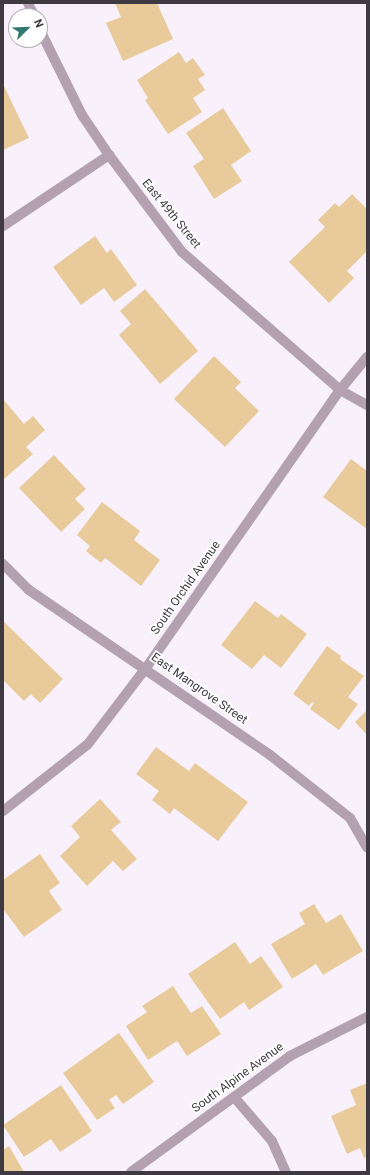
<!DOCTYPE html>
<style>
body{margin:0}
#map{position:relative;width:370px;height:1175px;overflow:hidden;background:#f8f1fc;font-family:Roboto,sans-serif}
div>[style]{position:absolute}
.building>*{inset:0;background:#e9cb9b}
.street>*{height:10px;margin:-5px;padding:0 5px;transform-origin:5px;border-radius:5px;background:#b3a0b0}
span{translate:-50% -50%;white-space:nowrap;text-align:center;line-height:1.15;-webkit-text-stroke:3.5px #fff;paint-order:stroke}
.street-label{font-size:12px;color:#3f3a42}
.frame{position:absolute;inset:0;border:4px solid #3f3a42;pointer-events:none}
.north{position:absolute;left:8px;top:8px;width:40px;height:40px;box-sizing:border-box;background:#fff;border:1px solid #b2b0b3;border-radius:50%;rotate:67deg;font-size:11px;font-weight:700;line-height:16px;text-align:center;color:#3f3a42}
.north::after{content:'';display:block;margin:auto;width:14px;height:18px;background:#32786e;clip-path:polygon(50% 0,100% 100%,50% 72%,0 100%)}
</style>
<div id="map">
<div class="building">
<div style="clip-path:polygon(115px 3px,157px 3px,173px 39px,123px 61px,106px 23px,121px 17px)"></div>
<div style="clip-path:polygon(179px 52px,186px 63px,193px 58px,205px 75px,198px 79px,205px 90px,193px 98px,202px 112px,168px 134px,145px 100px,148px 98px,137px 80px)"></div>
<div style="clip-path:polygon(3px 84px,29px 138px,3px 150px)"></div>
<div style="clip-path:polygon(223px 108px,251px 151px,231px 165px,242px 181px,214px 199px,193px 166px,204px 159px,186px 133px)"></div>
<div style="clip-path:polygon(352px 194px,367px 209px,367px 251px,347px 271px,354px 278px,329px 303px,289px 262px,325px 227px,318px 220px,335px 203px,339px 207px)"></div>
<div style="clip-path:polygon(95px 236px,107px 253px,111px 249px,137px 285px,114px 302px,104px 288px,81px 305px,53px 267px)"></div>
<div style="clip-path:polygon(145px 289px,198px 351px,160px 384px,119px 335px,131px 324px,120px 311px)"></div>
<div style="clip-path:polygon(214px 356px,241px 382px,235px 388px,259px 411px,225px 447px,174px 399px)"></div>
<div style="clip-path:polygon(3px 399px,24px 424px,33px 416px,45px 430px,26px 447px,33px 454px,4px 479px)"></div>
<div style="clip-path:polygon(54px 455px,86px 489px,75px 499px,85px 509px,61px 532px,19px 488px)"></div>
<div style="clip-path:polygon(351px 459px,367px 471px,367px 529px,323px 497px)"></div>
<div style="clip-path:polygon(102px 502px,140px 531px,134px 540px,160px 560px,141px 586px,105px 558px,101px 563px,86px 551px,90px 546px,77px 535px)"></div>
<div style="clip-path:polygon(255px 601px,278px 618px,281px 614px,307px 634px,281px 668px,264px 655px,252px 669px,221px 645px)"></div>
<div style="clip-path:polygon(3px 621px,63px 679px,40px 703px,31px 694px,24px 701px,3px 680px)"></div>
<div style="clip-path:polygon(327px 646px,341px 656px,340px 659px,364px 676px,348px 697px,358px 704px,339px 730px,310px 709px,314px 703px,312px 702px,309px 706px,293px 694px)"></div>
<div style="clip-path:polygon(367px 710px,367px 735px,355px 722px)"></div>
<div style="clip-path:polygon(156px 747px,189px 771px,195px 763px,248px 802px,218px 841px,174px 808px,170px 814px,152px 800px,159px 791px,136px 774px)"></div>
<div style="clip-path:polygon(100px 799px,121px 822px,111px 830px,137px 859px,123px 871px,113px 861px,87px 886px,60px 856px,80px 837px,71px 826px)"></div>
<div style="clip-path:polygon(40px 854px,60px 883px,49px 891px,62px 910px,24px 937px,3px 909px,3px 880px)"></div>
<div style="clip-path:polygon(314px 904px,326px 923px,341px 914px,363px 951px,323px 975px,316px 964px,292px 979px,271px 944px,305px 924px,299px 913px)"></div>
<div style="clip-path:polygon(235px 942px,250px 964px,261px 956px,283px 987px,249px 1010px,244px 1002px,220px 1019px,188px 974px)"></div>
<div style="clip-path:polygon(173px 986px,191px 1013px,202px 1006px,221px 1034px,187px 1056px,177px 1041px,148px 1060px,126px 1026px,147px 1012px,142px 1006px)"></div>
<div style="clip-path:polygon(119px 1033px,154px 1082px,123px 1104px,116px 1095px,109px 1100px,115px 1108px,97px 1120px,63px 1073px)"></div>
<div style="clip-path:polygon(367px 1083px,367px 1157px,364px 1158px,360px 1148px,347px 1154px,331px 1116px,356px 1105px,350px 1090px)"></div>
<div style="clip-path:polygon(61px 1085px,92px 1131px,60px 1152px,51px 1139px,24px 1157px,3px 1125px)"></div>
<div style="clip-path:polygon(9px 1146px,24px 1172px,3px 1172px,3px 1150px)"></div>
</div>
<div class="street">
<div style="left:28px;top:3px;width:14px;rotate:65deg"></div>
<div style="left:40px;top:30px;width:95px;rotate:63.7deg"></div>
<div style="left:82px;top:115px;width:48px;rotate:56deg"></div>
<div style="left:109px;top:155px;width:121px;rotate:53deg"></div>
<div style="left:182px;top:252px;width:210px;rotate:41.1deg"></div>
<div style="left:340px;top:390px;width:31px;rotate:29deg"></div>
<div style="left:3px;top:226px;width:128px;rotate:-33.8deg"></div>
<div style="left:3px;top:564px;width:37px;rotate:45deg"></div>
<div style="left:29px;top:590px;width:292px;rotate:34.4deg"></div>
<div style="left:270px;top:755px;width:102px;rotate:38.2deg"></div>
<div style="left:350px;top:818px;width:34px;rotate:60deg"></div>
<div style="left:3px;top:811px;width:108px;rotate:-38.2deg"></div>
<div style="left:88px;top:744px;width:96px;rotate:-52.7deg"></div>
<div style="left:146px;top:668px;width:339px;rotate:-55.1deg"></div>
<div style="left:340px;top:390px;width:43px;rotate:-50.7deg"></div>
<div style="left:234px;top:1097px;width:58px;rotate:49.2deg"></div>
<div style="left:272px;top:1141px;width:34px;rotate:66deg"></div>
<div style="left:131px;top:1172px;width:197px;rotate:-36.1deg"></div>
<div style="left:290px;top:1056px;width:86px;rotate:-26.9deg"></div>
</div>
<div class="street-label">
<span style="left:171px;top:214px;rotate:51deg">East 49th Street</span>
<span style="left:186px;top:588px;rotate:-55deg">South Orchid Avenue</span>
<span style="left:199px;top:689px;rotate:35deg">East Mangrove Street</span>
<span style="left:238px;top:1078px;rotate:-36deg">South Alpine Avenue</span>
</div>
<div class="frame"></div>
<div class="north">N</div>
</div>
